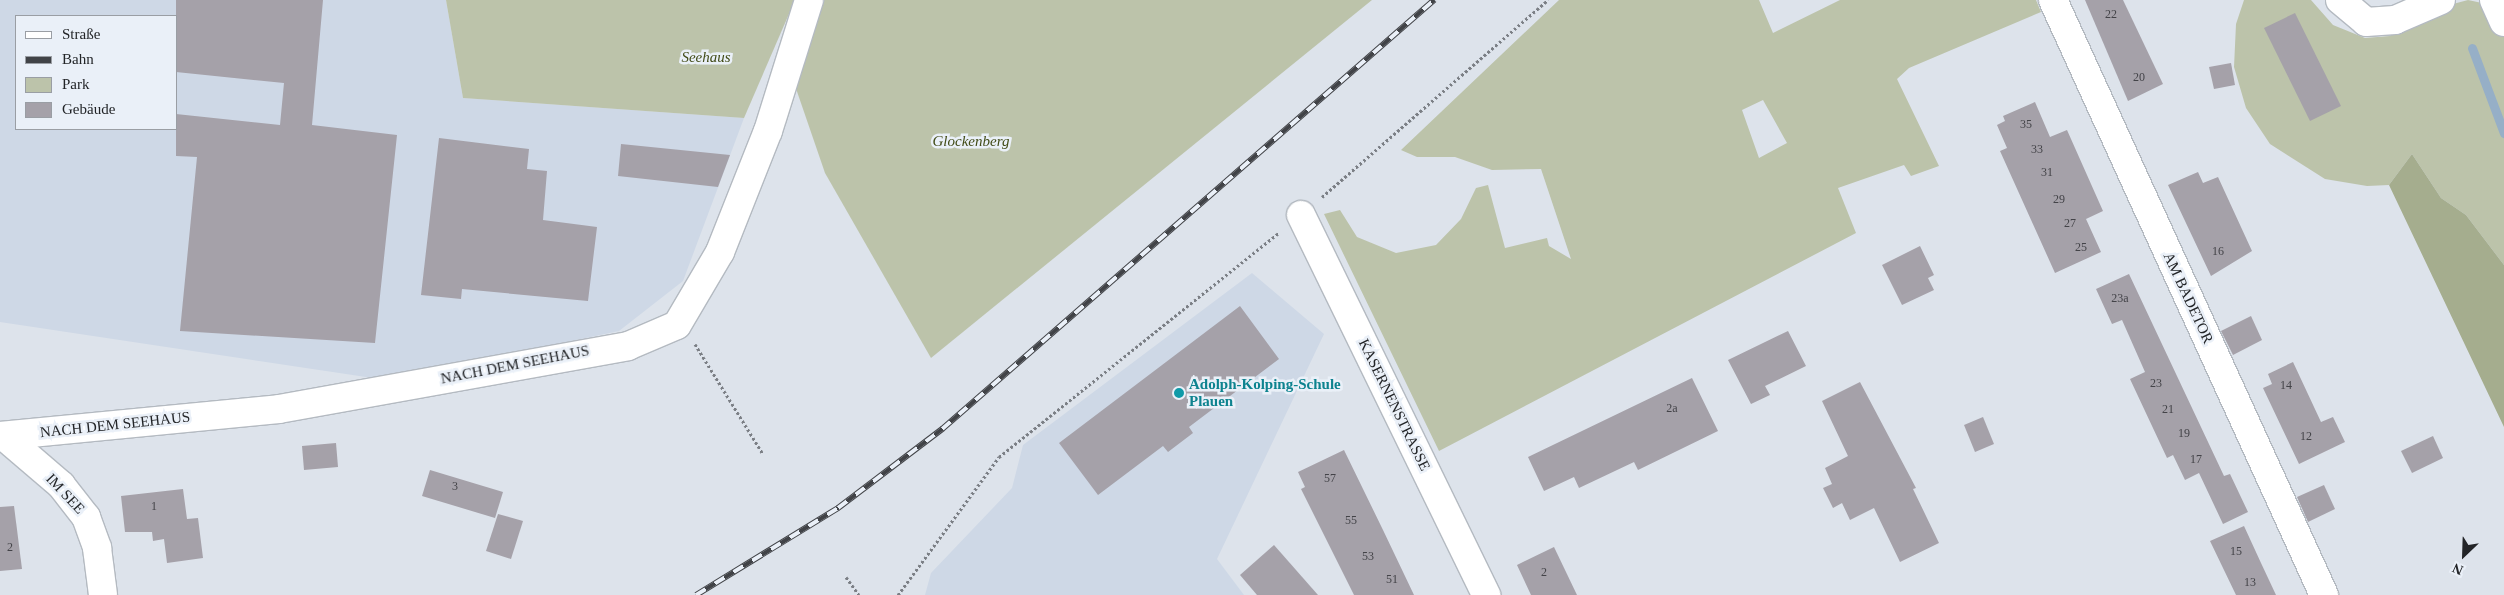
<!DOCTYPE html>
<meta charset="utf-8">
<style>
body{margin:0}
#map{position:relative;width:2504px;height:595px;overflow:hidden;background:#dde3eb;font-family:Georgia,serif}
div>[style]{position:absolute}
.built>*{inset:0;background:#ced8e6}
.green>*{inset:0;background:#bcc3aa}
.forest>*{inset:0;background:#a5ad8e}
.stream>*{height:9px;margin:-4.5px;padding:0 4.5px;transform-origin:4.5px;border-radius:4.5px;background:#96afc7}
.building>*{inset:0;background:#a5a1a9}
.path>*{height:3px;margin-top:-1.5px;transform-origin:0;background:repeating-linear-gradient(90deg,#7b7f85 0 2.5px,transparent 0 5px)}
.roads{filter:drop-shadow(1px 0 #b4bac1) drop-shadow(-1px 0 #b4bac1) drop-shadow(0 1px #b4bac1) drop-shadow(0 -1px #b4bac1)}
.minor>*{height:28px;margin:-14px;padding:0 14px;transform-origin:14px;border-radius:14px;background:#fff}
.rail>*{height:5.5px;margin-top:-2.75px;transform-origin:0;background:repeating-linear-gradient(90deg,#eaf0f8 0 11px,#414347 0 22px);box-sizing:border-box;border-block:1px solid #414347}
.dots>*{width:14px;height:14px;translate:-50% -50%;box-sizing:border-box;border:2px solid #eaf0f8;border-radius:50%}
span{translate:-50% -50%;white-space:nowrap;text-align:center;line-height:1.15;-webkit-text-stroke:5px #eaf0f8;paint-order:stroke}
.number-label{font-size:12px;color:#434348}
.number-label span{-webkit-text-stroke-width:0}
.park-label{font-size:15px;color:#424c18;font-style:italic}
.street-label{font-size:15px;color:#222427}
.culture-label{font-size:15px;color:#0d838f;font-weight:700}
.left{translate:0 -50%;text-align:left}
.legend{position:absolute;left:15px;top:15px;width:162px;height:115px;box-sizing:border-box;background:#eaf0f8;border:1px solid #9a9ea4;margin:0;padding:6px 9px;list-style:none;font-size:15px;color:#222427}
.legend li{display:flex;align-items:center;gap:10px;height:25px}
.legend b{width:25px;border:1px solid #9a9ea4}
.north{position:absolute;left:2439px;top:530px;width:50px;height:50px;-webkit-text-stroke:4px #eaf0f8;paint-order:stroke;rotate:204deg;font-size:14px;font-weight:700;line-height:20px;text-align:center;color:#222427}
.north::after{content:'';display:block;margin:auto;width:18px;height:22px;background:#222427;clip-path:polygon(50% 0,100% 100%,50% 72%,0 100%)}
</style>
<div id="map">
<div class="built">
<div style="clip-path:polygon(evenodd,0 0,446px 0,463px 98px,744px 118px,683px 281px,619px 331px,386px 380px,0 322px,0 0,16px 16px,176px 16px,176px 129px,16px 129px,16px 16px)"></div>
<div style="clip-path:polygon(1252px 273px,1324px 334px,1217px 559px,1244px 595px,925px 595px,931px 573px,1012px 488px,1023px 445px)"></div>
</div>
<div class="green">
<div style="clip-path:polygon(446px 0,795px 0,744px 118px,463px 98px)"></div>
<div style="clip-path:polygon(819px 0,1372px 0,931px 358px,825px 173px,791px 74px)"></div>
<div style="clip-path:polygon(evenodd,1559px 0,1759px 0,1773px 33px,1840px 0,2036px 0,2041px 12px,1909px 68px,1897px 79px,1939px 166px,1911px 176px,1904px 165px,1838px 188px,1856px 233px,1439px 451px,1324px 214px,1340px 210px,1357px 237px,1396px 253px,1436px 245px,1461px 219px,1476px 188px,1488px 185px,1505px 248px,1547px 238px,1549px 246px,1571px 259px,1541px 169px,1492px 170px,1455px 157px,1417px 157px,1401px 150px,1559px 0,1763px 100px,1787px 143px,1759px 158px,1742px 110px,1763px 100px)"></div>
<div style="clip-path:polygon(2244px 0,2311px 0,2333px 25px,2365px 38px,2390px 36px,2401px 25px,2438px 8px,2468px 0,2482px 3px,2504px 34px,2504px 265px,2466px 215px,2441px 198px,2412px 154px,2389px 185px,2367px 186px,2325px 179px,2270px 144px,2246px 108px,2234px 67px,2236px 24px)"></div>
</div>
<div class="forest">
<div style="clip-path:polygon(2412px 154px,2441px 198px,2466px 215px,2504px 265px,2504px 427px,2389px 185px)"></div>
</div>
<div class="stream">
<div style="left:2472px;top:48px;width:91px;rotate:69.4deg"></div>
</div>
<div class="building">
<div style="clip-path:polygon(176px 0,323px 0,312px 125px,397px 135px,375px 343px,180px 331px,197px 157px,176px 156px,176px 114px,280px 125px,284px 83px,176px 72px)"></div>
<div style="clip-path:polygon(2085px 0,2123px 0,2163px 84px,2128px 101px)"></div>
<div style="clip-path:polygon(2295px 13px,2341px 106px,2310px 121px,2264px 28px)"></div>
<div style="clip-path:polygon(2231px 63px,2235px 85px,2214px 89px,2209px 67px)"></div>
<div style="clip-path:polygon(2035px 102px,2050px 137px,2067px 130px,2103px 211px,2086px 219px,2101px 252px,2055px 273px,2000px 151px,2007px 148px,1997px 125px,2005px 121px,2003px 116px)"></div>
<div style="clip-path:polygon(439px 138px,529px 149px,527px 169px,547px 171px,543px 220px,597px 227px,588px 301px,462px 289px,461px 299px,421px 295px)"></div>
<div style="clip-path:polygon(621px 144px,730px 155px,718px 187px,618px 176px)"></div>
<div style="clip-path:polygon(2198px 172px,2203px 183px,2218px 177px,2252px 251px,2211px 276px,2168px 185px)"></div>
<div style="clip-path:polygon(1920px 246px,1934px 275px,1928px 278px,1934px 290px,1902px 305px,1882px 265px)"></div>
<div style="clip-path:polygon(2129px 274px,2224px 476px,2230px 474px,2248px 512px,2223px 524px,2199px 473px,2185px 480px,2173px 455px,2167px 458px,2130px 379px,2145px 372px,2122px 320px,2112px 324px,2096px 289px)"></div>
<div style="clip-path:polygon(1240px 306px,1279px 359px,1189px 427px,1193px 433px,1168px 452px,1163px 446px,1098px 495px,1059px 443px)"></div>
<div style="clip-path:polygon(2251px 316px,2262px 340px,2233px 355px,2221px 331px)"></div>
<div style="clip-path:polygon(1788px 331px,1806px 366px,1765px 386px,1770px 395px,1751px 404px,1728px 360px)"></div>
<div style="clip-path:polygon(2293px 362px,2321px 422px,2333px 417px,2345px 442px,2299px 464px,2263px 388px,2272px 384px,2268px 374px)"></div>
<div style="clip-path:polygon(1692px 378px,1718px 431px,1638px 470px,1634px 462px,1579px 488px,1574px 477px,1544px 491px,1528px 457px)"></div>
<div style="clip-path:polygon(1860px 382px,1916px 488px,1913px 489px,1939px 543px,1900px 562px,1874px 508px,1850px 520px,1842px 503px,1833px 508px,1823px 488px,1832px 484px,1825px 468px,1848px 456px,1822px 401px)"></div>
<div style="clip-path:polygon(1983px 417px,1994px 444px,1975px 452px,1964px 425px)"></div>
<div style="clip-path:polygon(2433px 436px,2443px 458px,2412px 473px,2401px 451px)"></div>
<div style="clip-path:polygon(336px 443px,338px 467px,304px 470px,302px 446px)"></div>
<div style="clip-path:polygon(1344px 450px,1383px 530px,1414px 595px,1354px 595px,1301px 489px,1305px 487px,1298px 472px)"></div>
<div style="clip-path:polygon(430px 470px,503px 492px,495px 518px,422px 496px)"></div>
<div style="clip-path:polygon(2324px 485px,2335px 509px,2308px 522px,2297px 497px)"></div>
<div style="clip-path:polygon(183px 489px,187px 519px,198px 518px,203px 558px,167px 563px,164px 539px,153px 541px,152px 532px,125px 532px,121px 496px)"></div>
<div style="clip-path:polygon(14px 506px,22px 569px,0 571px,0 507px)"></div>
<div style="clip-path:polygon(498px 514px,523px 521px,511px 559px,486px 551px)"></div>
<div style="clip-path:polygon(2244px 526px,2261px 563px,2276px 595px,2236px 595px,2210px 541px)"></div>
<div style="clip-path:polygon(1274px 545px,1318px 595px,1257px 595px,1240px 575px)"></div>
<div style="clip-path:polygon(1554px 547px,1577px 595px,1531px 595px,1517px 565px)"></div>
</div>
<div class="path">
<div style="left:1322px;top:197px;width:300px;rotate:-41.1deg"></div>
<div style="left:695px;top:344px;width:129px;rotate:58.3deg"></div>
<div style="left:846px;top:577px;width:22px;rotate:54deg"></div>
<div style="left:898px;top:595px;width:171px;rotate:-53.8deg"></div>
<div style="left:999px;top:457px;width:359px;rotate:-38.7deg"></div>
</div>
<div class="roads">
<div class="minor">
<div style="left:2053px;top:0;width:654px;rotate:65.51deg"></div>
<div style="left:2340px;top:0;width:34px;rotate:40deg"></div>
<div style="left:2366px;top:22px;width:29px;rotate:-4deg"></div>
<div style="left:2395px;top:20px;width:50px;rotate:-23.5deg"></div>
<div style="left:2494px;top:0;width:24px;rotate:66deg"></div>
<div style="left:1301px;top:215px;width:423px;rotate:64deg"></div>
<div style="left:0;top:436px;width:280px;rotate:-5.5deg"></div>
<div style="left:279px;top:409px;width:355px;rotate:-10.2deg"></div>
<div style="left:628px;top:346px;width:53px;rotate:-23.2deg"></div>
<div style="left:677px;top:325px;width:85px;rotate:-59.5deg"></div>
<div style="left:720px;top:252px;width:130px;rotate:-68.4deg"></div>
<div style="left:768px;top:131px;width:137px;rotate:-72.6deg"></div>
<div style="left:5px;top:437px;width:74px;rotate:40.6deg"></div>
<div style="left:61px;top:485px;width:41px;rotate:52deg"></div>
<div style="left:86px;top:517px;width:33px;rotate:70deg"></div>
<div style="left:97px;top:548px;width:47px;rotate:82.7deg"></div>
</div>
</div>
<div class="rail">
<div style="left:696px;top:595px;width:167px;rotate:-31.5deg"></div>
<div style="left:838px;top:508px;width:131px;rotate:-37.2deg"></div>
<div style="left:942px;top:429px;width:653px;rotate:-41.09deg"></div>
</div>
<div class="dots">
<div style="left:1179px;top:393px;background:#0f9aa8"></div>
</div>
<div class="number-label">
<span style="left:2111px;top:15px">22</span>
<span style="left:2139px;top:78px">20</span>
<span style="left:2026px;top:125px">35</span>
<span style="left:2037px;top:150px">33</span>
<span style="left:2047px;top:173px">31</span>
<span style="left:2059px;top:200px">29</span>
<span style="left:2070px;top:224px">27</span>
<span style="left:2081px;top:248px">25</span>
<span style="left:2218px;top:252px">16</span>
<span style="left:2120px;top:299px">23a</span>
<span style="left:2156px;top:384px">23</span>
<span style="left:2286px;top:386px">14</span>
<span style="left:1672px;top:409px">2a</span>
<span style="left:2168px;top:410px">21</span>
<span style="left:2184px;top:434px">19</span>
<span style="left:2306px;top:437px">12</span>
<span style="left:2196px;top:460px">17</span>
<span style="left:1330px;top:479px">57</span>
<span style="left:455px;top:487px">3</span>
<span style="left:154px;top:507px">1</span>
<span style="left:1351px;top:521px">55</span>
<span style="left:10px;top:548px">2</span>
<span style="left:2236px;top:552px">15</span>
<span style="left:1368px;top:557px">53</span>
<span style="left:1544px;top:573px">2</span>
<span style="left:1392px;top:580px">51</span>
<span style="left:2250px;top:583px">13</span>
</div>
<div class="park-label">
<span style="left:706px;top:58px">Seehaus</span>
<span style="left:971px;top:142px">Glockenberg</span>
</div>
<div class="street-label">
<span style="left:2188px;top:298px;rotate:65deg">AM BADETOR</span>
<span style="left:515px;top:365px;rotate:-11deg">NACH DEM SEEHAUS</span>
<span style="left:1394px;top:405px;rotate:64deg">KASERNENSTRASSE</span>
<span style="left:115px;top:425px;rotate:-6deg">NACH DEM SEEHAUS</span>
<span style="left:65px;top:494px;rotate:47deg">IM SEE</span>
</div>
<div class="culture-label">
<span class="left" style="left:1189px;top:393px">Adolph-Kolping-Schule<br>Plauen</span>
</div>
<ul class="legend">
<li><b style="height:6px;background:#fff"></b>Straße</li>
<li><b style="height:6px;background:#414347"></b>Bahn</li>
<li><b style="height:14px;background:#bcc3aa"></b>Park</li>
<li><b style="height:14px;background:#a5a1a9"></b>Gebäude</li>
</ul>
<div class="north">N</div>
</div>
